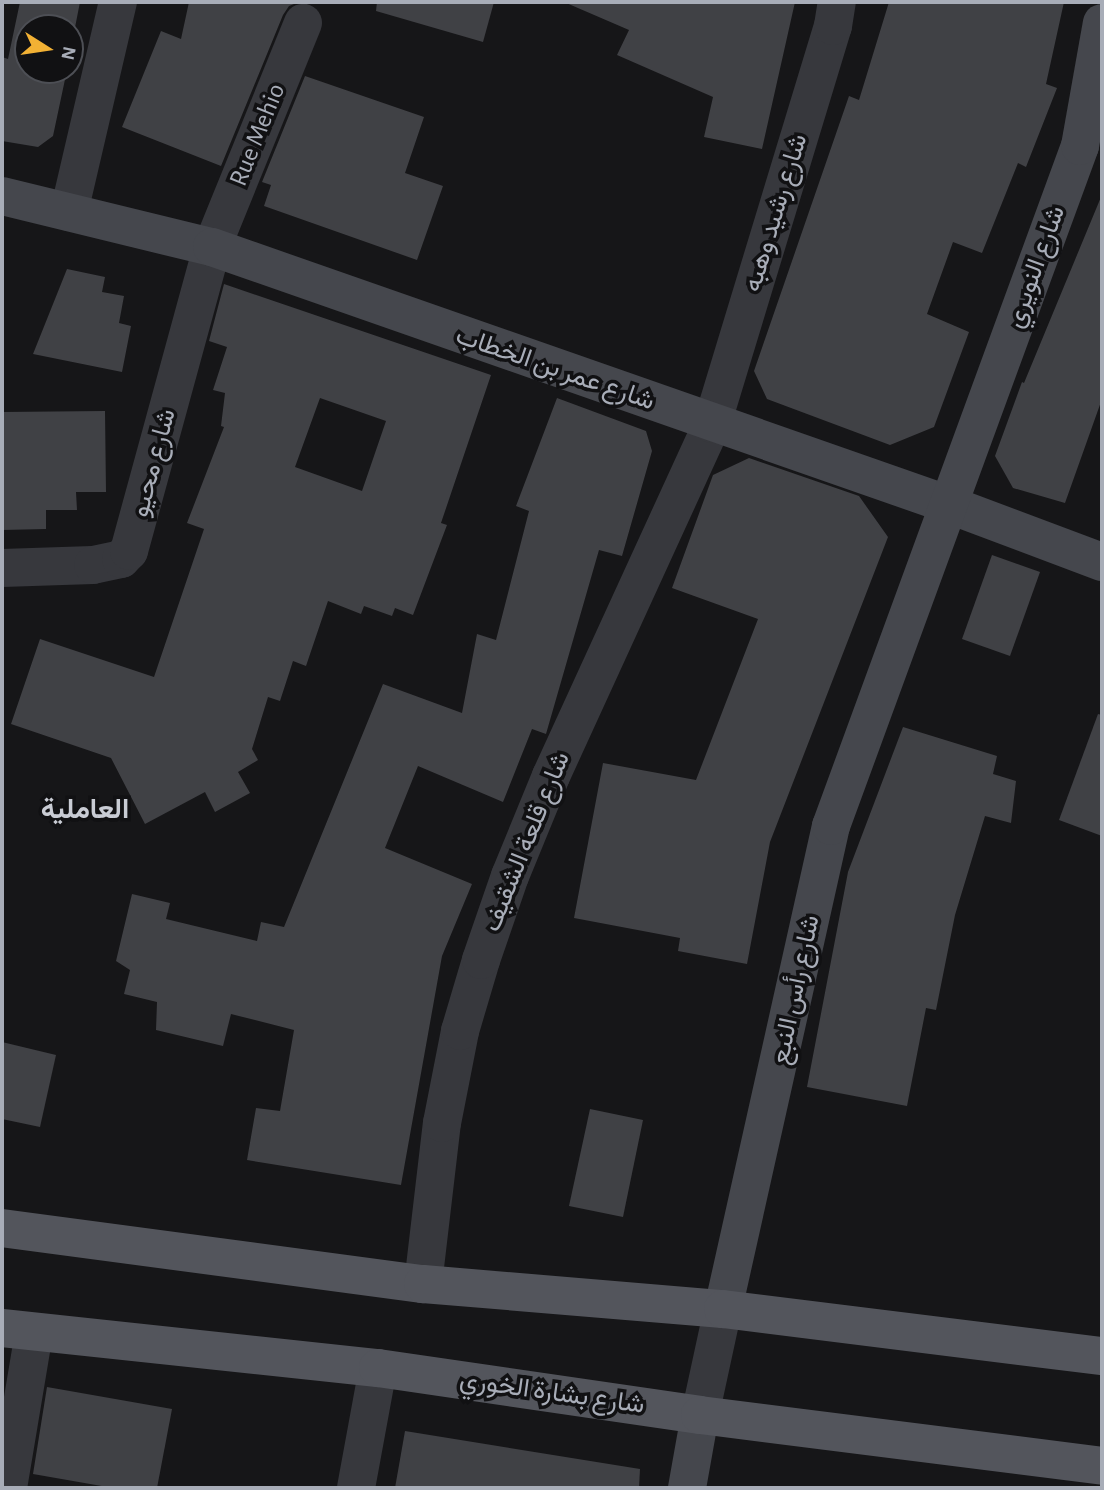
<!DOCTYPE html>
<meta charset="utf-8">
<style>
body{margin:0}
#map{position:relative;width:1104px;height:1490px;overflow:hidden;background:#161618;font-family:"Alegreya Sans",Vazirmatn,sans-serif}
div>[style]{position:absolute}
.building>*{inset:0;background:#404145}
.street>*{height:38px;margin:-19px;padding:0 19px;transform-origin:19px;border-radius:19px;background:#37383d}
.secondary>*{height:38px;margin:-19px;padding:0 19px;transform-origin:19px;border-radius:19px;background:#45474d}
.primary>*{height:38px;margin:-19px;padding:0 19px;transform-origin:19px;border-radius:19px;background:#53555c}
span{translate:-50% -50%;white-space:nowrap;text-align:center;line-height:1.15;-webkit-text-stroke:7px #111113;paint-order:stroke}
.street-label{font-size:26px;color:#a8adb8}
.neighbourhood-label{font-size:28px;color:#c9ccd4;font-weight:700}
.frame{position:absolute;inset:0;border:4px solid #a8adb8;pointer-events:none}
.north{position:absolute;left:14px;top:14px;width:70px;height:70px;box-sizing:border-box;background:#111113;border:2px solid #4d4f55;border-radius:50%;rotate:102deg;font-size:19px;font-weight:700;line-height:28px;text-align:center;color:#a8adb8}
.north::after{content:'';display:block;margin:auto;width:24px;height:32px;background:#f2b134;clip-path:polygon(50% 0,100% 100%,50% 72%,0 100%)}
</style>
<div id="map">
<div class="building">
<div style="clip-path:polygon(20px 2px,80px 2px,70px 53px,70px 28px,28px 28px,28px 70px,67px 70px,53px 136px,38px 147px,2px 141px,2px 57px,8px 59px)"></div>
<div style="clip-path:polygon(189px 2px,299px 2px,289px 6px,283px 15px,221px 166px,122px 127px,161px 31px,181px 39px)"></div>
<div style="clip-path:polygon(377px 2px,494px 2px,483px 42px,376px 11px)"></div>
<div style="clip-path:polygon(564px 2px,795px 2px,762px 149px,704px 137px,713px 97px,617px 55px,629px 30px)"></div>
<div style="clip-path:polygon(889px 2px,1064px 2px,1046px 84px,1057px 88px,1026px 167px,1018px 163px,982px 253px,953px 242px,927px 314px,969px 332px,934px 427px,890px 445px,767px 399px,754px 371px,849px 96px,859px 100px)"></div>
<div style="clip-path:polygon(305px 76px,424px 117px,405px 173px,443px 186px,417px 260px,264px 206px,271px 185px,262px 182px)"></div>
<div style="clip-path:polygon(1101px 197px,1102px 399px,1065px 503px,1013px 488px,995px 456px,1022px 382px,1024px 383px)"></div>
<div style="clip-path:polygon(67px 269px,105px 277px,102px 292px,124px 296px,119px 323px,131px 326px,122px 372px,33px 354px)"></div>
<div style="clip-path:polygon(evenodd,224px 284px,491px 375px,441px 523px,447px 525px,413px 615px,395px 608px,392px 616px,364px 606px,361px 614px,328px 601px,306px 666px,293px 661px,280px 701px,268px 697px,252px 749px,258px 760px,238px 772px,250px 793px,215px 812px,205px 792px,145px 824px,111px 758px,11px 724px,40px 639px,154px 677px,204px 529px,187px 523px,224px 427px,221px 426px,225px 393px,213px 390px,227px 347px,209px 341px,224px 284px,320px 398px,386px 421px,362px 491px,295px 467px,320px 398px)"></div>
<div style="clip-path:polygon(557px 398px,646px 431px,652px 451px,622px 556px,599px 550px,546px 734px,532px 729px,503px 802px,418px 766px,385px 848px,472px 884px,442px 956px,401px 1185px,247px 1160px,256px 1108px,280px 1111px,294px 1030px,231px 1014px,223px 1046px,156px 1030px,157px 1002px,124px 994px,130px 970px,116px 961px,132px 894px,170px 903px,166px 919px,257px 941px,261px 922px,284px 927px,383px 684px,462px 713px,477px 634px,496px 640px,529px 511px,516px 506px)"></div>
<div style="clip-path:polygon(105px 411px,106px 492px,76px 492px,77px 510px,46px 510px,46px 529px,2px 530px,2px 412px)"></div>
<div style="clip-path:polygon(749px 458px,859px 496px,888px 537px,770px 842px,747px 964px,678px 951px,680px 938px,574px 918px,603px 763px,696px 780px,758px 619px,672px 588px,713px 475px)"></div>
<div style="clip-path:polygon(992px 555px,1040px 572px,1010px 656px,962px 639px)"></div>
<div style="clip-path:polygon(1098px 714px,1102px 715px,1102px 836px,1059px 820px)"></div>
<div style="clip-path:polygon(903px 727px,997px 756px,993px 774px,1016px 781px,1011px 823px,985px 816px,955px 915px,936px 1010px,926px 1008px,907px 1106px,807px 1087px,848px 872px)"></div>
<div style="clip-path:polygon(2px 1042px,56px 1055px,40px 1127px,2px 1119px)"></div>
<div style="clip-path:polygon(590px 1109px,643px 1120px,623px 1217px,569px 1206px)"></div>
<div style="clip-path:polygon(47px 1387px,172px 1409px,157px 1488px,113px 1488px,33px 1474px)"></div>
<div style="clip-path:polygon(405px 1431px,640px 1469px,639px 1488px,395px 1488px)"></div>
</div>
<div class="street">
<div style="left:69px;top:212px;width:216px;rotate:-76.9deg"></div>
<div style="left:2px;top:568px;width:91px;rotate:-1.9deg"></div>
<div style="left:93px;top:565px;width:29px;rotate:-12deg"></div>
<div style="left:121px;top:559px;width:11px;rotate:-45deg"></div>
<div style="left:129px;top:551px;width:315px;rotate:-74.7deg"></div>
<div style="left:212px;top:247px;width:242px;rotate:-67.9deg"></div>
<div style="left:423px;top:1284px;width:162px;rotate:-83.3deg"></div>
<div style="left:442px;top:1123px;width:94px;rotate:-78.9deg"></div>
<div style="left:460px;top:1031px;width:74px;rotate:-73.5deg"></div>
<div style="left:481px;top:960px;width:89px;rotate:-71deg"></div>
<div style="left:510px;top:876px;width:108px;rotate:-67.7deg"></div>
<div style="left:551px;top:776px;width:387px;rotate:-65.4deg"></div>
<div style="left:712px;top:424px;width:416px;rotate:-73.1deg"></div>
<div style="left:833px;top:26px;width:24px;rotate:-81deg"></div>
<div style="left:700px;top:1415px;width:108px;rotate:-77.8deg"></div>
<div style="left:8px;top:1488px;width:158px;rotate:-80.5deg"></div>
<div style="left:356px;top:1488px;width:122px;rotate:-79.6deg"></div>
</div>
<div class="secondary">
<div style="left:2px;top:196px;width:216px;rotate:13.7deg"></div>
<div style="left:212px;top:247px;width:782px;rotate:19.27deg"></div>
<div style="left:950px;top:505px;width:162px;rotate:20.6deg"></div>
<div style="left:723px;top:1309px;width:495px;rotate:-77.4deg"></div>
<div style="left:831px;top:826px;width:724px;rotate:-69.89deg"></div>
<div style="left:1080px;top:146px;width:125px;rotate:-79.9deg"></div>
<div style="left:687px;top:1488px;width:74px;rotate:-79.9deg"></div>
</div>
<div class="primary">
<div style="left:2px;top:1228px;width:425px;rotate:7.6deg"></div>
<div style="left:423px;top:1284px;width:301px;rotate:4.8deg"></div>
<div style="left:723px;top:1309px;width:382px;rotate:7.1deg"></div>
<div style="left:2px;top:1328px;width:378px;rotate:6.1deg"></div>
<div style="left:378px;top:1368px;width:325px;rotate:8.3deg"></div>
<div style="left:700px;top:1415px;width:405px;rotate:7.2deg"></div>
</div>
<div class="street-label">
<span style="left:258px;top:135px;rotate:-68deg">Rue Mehio</span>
<span style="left:776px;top:213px;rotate:-73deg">شارع رشيد وهبه</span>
<span style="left:1036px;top:267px;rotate:-70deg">شارع النويري</span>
<span style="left:555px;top:369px;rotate:19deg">شارع عمر بن الخطاب</span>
<span style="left:154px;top:463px;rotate:-75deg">شارع محيو</span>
<span style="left:527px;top:842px;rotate:-68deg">شارع قلعة الشقيف</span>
<span style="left:796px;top:990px;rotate:-78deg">شارع رأس النبع</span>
<span style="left:552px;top:1393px;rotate:8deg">شارع بشارة الخوري</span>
</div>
<div class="neighbourhood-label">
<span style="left:85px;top:810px">العاملية</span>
</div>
<div class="frame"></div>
<div class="north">N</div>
</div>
